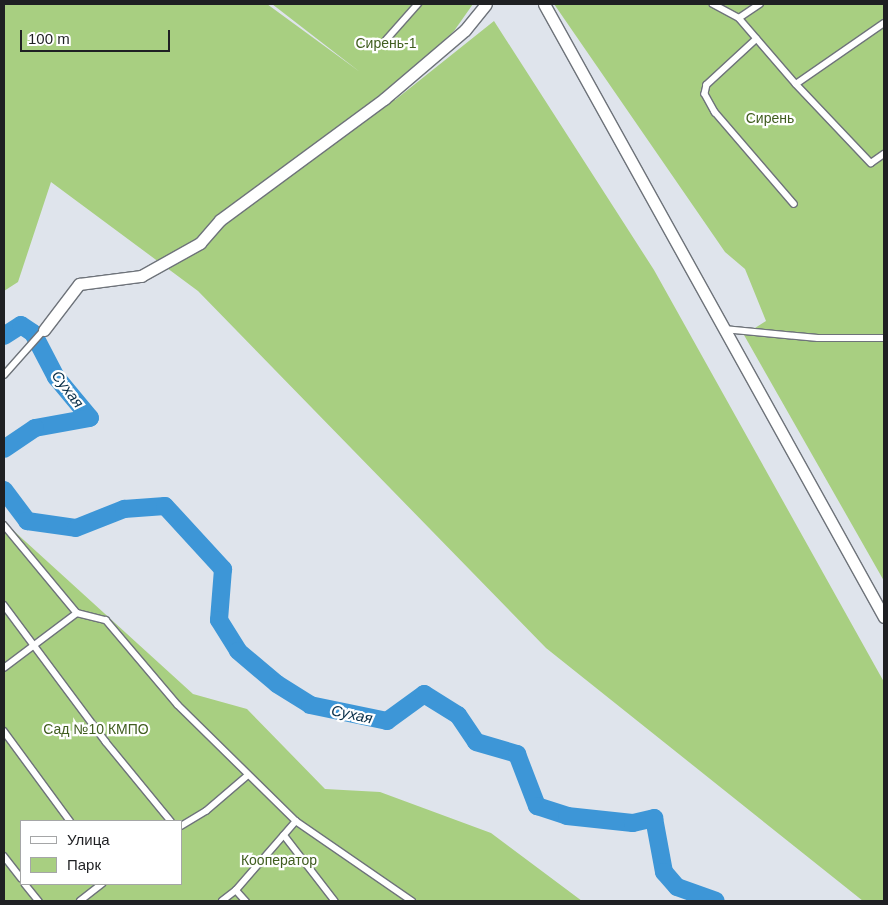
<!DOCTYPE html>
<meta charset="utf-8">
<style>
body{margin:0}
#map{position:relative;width:888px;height:905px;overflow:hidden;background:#dfe4ec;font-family:Arial,sans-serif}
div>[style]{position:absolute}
.green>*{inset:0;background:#a8cf81}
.river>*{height:18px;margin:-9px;padding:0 9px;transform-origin:9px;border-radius:9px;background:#3d96d7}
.roads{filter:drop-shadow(1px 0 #6e737a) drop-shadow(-1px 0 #6e737a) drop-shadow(0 1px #6e737a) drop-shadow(0 -1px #6e737a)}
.lane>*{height:5.5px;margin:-2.75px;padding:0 2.75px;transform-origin:2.75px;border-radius:2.75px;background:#fff}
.street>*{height:11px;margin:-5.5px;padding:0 5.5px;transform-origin:5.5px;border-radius:5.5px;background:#fff}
span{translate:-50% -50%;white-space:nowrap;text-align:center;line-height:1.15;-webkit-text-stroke:4.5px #fff;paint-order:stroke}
.park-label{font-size:14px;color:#415e20}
.water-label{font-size:15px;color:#082e48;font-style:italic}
.frame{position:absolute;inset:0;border:5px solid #1f2023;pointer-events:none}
.legend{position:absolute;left:20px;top:820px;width:162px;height:65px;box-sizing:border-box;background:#fff;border:1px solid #a5a6a7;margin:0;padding:6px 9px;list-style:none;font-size:15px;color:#1f2023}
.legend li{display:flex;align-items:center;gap:10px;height:25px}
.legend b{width:25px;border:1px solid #a5a6a7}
.scale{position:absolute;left:20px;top:30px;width:150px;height:22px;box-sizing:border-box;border:2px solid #1f2023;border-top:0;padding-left:6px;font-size:15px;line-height:18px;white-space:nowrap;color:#1f2023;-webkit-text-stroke:4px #fff;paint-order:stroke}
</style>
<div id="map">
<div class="green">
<div style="clip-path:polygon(4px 4px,267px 4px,360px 72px,272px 4px,473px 4px,454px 31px,388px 92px,395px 100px,494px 21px,654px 270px,884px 682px,884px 901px,863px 901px,546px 648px,198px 291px,51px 182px,18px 282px,4px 291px)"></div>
<div style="clip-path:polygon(554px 4px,884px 4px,884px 581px,744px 335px,766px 321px,745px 269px,725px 252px)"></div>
<div style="clip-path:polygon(evenodd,4px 522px,193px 694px,247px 709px,325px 789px,380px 792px,491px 833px,582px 901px,4px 901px,4px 522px,21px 821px,181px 821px,181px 884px,21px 884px,21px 821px)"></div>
</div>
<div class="river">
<div style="left:4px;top:336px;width:20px;rotate:-33deg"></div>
<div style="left:21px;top:325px;width:14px;rotate:34deg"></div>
<div style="left:33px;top:333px;width:50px;rotate:62.4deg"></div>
<div style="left:56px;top:377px;width:53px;rotate:50.3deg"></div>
<div style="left:90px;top:418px;width:56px;rotate:169.7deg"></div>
<div style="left:35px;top:428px;width:37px;rotate:146deg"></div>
<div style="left:4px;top:490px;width:39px;rotate:53deg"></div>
<div style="left:27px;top:521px;width:49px;rotate:8.1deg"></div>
<div style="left:76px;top:528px;width:52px;rotate:-21.6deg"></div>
<div style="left:124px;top:509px;width:41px;rotate:-4.2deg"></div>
<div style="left:165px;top:506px;width:86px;rotate:47.4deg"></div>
<div style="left:223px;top:569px;width:51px;rotate:94.5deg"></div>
<div style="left:219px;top:620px;width:36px;rotate:58deg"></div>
<div style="left:238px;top:651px;width:51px;rotate:40.2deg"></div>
<div style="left:277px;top:684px;width:39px;rotate:32deg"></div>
<div style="left:310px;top:705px;width:79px;rotate:11.7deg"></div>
<div style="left:387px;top:721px;width:46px;rotate:-36.1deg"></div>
<div style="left:424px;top:694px;width:40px;rotate:32deg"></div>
<div style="left:458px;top:715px;width:32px;rotate:56deg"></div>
<div style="left:476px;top:742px;width:43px;rotate:16.3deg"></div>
<div style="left:517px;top:754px;width:56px;rotate:69deg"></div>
<div style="left:537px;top:806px;width:32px;rotate:18deg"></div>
<div style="left:567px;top:816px;width:66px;rotate:6.1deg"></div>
<div style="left:633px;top:823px;width:22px;rotate:-13deg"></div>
<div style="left:654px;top:818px;width:55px;rotate:79.5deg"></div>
<div style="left:664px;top:872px;width:20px;rotate:49deg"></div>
<div style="left:677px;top:887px;width:41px;rotate:19.7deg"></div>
</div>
<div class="roads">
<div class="lane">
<div style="left:713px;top:4px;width:30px;rotate:28deg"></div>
<div style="left:739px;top:18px;width:87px;rotate:49.2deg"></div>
<div style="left:796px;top:84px;width:109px;rotate:46.5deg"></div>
<div style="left:871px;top:163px;width:16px;rotate:-35deg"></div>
<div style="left:739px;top:18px;width:25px;rotate:-34deg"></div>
<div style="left:757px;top:39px;width:68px;rotate:137.4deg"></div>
<div style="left:707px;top:85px;width:9px;rotate:103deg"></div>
<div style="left:705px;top:94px;width:21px;rotate:61deg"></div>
<div style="left:715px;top:112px;width:121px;rotate:49.3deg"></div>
<div style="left:386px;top:40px;width:48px;rotate:-48.4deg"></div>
<div style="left:796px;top:84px;width:107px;rotate:-34.7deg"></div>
<div style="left:724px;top:329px;width:94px;rotate:5.5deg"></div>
<div style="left:818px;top:338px;width:66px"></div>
<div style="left:4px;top:375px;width:60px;rotate:-48.4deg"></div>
<div style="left:4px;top:525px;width:114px;rotate:50.3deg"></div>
<div style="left:77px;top:613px;width:30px;rotate:14deg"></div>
<div style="left:106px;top:620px;width:111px;rotate:49.7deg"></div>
<div style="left:178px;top:705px;width:165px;rotate:44.5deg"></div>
<div style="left:296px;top:821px;width:141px;rotate:34.6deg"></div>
<div style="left:4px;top:605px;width:171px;rotate:53.3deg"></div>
<div style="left:106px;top:742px;width:102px;rotate:50.6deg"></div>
<div style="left:4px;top:668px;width:91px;rotate:-37deg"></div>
<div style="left:4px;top:731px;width:112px;rotate:53.7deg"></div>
<div style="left:181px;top:826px;width:29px;rotate:-31deg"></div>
<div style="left:206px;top:811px;width:54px;rotate:-40.5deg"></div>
<div style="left:284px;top:835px;width:83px;rotate:52.3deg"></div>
<div style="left:4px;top:856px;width:28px;rotate:52deg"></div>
<div style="left:25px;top:884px;width:22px;rotate:51deg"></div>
<div style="left:236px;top:890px;width:15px;rotate:48deg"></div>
<div style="left:80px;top:901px;width:28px;rotate:-38deg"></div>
<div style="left:222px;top:901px;width:18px;rotate:-38deg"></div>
<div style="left:236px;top:890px;width:91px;rotate:-49deg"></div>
</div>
<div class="street">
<div style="left:544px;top:4px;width:701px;rotate:60.99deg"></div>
<div style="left:44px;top:330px;width:58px;rotate:-52.7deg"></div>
<div style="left:79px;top:284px;width:63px;rotate:-7.4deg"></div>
<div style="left:141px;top:276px;width:68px;rotate:-29.2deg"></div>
<div style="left:200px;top:243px;width:30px;rotate:-49deg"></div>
<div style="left:220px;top:220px;width:204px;rotate:-36.4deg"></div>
<div style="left:384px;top:99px;width:106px;rotate:-40.4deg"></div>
<div style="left:465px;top:30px;width:33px;rotate:-51deg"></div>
</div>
</div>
<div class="park-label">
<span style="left:386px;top:43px">Сирень-1</span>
<span style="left:770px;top:118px">Сирень</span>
<span style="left:96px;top:729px">Сад №10 КМПО</span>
<span style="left:279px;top:860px">Кооператор</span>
</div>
<div class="water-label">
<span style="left:68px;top:389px;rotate:53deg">Сухая</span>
<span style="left:352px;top:714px;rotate:12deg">Сухая</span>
</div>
<div class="frame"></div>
<ul class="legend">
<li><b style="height:6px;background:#fff"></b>Улица</li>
<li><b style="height:14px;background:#a8cf81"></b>Парк</li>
</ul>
<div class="scale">100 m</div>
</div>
